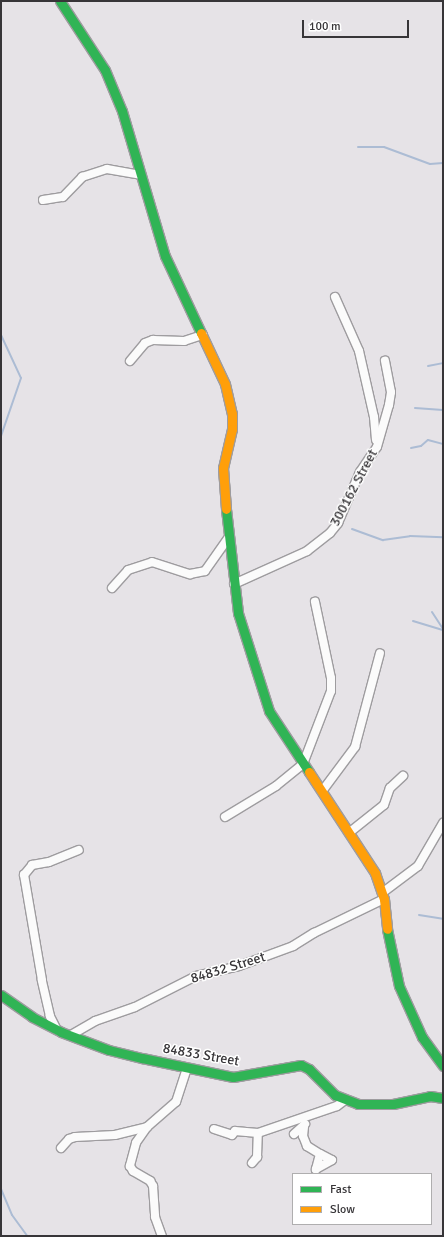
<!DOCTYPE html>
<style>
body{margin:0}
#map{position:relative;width:444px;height:1237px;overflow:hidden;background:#e6e3e7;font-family:Signika,sans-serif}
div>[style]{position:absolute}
.stream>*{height:2px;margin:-1px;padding:0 1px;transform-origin:1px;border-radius:1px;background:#acbcd4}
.roads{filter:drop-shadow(1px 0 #9e9c9f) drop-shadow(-1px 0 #9e9c9f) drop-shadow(0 1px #9e9c9f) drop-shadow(0 -1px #9e9c9f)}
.street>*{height:8px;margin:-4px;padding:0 4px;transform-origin:4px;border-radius:4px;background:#fbfbfb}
.fast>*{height:9px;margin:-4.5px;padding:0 4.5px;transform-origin:4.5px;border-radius:4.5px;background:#30b455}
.slow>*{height:9px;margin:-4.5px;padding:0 4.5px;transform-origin:4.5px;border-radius:4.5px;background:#ff9f0a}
span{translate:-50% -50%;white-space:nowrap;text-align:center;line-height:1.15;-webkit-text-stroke:3px #fff;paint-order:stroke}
.street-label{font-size:14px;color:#373538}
.frame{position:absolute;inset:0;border:2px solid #373538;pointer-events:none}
.legend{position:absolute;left:292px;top:1173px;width:140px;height:52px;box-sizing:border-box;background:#fff;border:1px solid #afaeaf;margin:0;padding:5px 7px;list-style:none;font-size:12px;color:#373538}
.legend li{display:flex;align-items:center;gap:8px;height:20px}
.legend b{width:20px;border:1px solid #afaeaf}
.scale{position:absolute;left:302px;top:20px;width:107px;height:18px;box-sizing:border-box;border:2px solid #373538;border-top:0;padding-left:5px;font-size:12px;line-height:14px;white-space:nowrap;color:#373538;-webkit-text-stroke:3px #fff;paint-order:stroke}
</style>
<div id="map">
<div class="stream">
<div style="left:358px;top:147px;width:26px"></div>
<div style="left:384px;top:147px;width:49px;rotate:20.3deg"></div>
<div style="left:430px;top:164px;width:13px;rotate:-4deg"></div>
<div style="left:1px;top:335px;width:47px;rotate:65.1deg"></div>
<div style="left:21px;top:378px;width:61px;rotate:109deg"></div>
<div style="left:428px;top:366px;width:15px;rotate:-11deg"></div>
<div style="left:415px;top:408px;width:28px;rotate:4deg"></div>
<div style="left:411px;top:448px;width:10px;rotate:-11deg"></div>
<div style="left:421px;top:446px;width:9px;rotate:-41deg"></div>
<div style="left:428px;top:440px;width:16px;rotate:15deg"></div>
<div style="left:352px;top:529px;width:33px;rotate:20deg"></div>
<div style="left:383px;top:540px;width:27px;rotate:-8deg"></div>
<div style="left:410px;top:536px;width:33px;rotate:2deg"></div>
<div style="left:432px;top:612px;width:20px;rotate:57deg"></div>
<div style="left:413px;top:621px;width:31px;rotate:17deg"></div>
<div style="left:419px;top:915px;width:24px;rotate:9deg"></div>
<div style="left:1px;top:1189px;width:28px;rotate:67deg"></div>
<div style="left:12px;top:1215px;width:26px;rotate:54deg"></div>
</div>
<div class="roads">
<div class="street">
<div style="left:43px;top:200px;width:20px;rotate:-9deg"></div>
<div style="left:63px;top:197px;width:28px;rotate:-46deg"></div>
<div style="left:82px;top:177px;width:26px;rotate:-18deg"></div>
<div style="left:107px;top:169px;width:34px;rotate:10deg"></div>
<div style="left:335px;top:297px;width:59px;rotate:66deg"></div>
<div style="left:359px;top:351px;width:68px;rotate:77.2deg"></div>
<div style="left:374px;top:417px;width:23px;rotate:85deg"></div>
<div style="left:130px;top:361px;width:23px;rotate:-50deg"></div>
<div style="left:145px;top:343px;width:9px;rotate:-21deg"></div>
<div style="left:153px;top:340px;width:31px;rotate:2deg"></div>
<div style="left:184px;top:341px;width:20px;rotate:-18deg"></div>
<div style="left:234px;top:584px;width:80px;rotate:-24.3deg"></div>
<div style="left:307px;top:551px;width:29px;rotate:-38deg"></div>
<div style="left:330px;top:533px;width:13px;rotate:-51deg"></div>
<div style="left:338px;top:523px;width:56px;rotate:-66.7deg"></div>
<div style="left:360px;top:472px;width:30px;rotate:-56deg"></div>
<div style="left:377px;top:447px;width:44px;rotate:-74.1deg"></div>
<div style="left:389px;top:405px;width:13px;rotate:-81deg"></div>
<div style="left:391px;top:392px;width:32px;rotate:-101deg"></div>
<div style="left:112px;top:588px;width:24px;rotate:-48deg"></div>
<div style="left:128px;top:570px;width:25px;rotate:-18deg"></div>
<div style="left:152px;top:562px;width:40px;rotate:18deg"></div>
<div style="left:190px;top:574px;width:15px;rotate:-11deg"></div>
<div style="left:205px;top:571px;width:42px;rotate:-54.8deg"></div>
<div style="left:323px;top:790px;width:54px;rotate:-53.3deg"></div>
<div style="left:355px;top:747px;width:97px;rotate:-75.1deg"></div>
<div style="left:225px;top:817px;width:60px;rotate:-31.3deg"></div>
<div style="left:276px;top:786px;width:35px;rotate:-39deg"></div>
<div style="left:303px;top:764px;width:78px;rotate:-69deg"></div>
<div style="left:331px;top:691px;width:13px;rotate:-90deg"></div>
<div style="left:331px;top:678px;width:78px;rotate:-101.9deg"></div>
<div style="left:350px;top:832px;width:43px;rotate:-38.5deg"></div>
<div style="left:384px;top:805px;width:18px;rotate:-71deg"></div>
<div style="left:390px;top:788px;width:18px;rotate:-43deg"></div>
<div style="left:382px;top:893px;width:45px;rotate:-36.9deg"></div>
<div style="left:418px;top:866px;width:50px;rotate:-59.8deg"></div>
<div style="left:57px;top:1030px;width:16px;rotate:-117deg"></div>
<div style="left:50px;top:1016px;width:37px;rotate:-103deg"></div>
<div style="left:42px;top:980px;width:107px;rotate:-99.7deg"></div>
<div style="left:24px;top:875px;width:13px;rotate:-51deg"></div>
<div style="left:32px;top:865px;width:17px;rotate:-10deg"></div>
<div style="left:49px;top:862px;width:32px;rotate:-22deg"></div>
<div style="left:71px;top:1035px;width:28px;rotate:-30deg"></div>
<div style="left:95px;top:1021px;width:42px;rotate:-19.3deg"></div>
<div style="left:135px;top:1007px;width:68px;rotate:-26.9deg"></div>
<div style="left:196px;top:976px;width:44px;rotate:-13.1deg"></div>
<div style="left:239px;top:966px;width:58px;rotate:-20.3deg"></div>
<div style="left:293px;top:946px;width:25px;rotate:-32deg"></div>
<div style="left:314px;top:933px;width:78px;rotate:-25.9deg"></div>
<div style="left:147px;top:1127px;width:19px;rotate:125deg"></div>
<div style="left:136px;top:1143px;width:24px;rotate:105deg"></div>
<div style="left:130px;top:1166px;width:6px;rotate:59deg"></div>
<div style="left:133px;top:1171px;width:20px;rotate:30deg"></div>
<div style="left:150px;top:1181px;width:6px;rotate:59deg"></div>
<div style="left:153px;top:1186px;width:31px;rotate:86deg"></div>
<div style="left:155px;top:1217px;width:20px;rotate:70deg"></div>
<div style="left:304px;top:1127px;width:9px;rotate:96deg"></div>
<div style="left:303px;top:1136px;width:11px;rotate:68deg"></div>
<div style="left:307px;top:1146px;width:15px;rotate:32deg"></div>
<div style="left:320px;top:1154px;width:16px;rotate:105deg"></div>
<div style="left:316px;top:1169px;width:18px;rotate:-29deg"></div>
<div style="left:332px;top:1160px;width:13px;rotate:-153deg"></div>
<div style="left:214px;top:1129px;width:19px;rotate:18deg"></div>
<div style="left:232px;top:1135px;width:5px;rotate:-53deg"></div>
<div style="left:235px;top:1131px;width:23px;rotate:5deg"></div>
<div style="left:258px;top:1133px;width:83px;rotate:-18.9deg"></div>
<div style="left:337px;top:1106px;width:10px;rotate:-37deg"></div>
<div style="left:294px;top:1134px;width:15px;rotate:-42deg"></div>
<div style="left:61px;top:1148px;width:12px;rotate:-48deg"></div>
<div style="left:69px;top:1139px;width:6px;rotate:-18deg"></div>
<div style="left:75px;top:1137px;width:40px;rotate:-2.9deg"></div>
<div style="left:115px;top:1135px;width:33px;rotate:-14deg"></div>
<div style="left:147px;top:1127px;width:38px;rotate:-41deg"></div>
<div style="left:176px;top:1102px;width:36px;rotate:-72deg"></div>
<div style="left:252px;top:1163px;width:8px;rotate:-50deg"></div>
<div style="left:257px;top:1157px;width:24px;rotate:-88deg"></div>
</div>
<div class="fast">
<div style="left:60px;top:1px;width:82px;rotate:56.9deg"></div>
<div style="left:105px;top:70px;width:44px;rotate:67.5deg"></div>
<div style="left:122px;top:111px;width:151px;rotate:73.5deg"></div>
<div style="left:165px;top:256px;width:85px;rotate:64.9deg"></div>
<div style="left:226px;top:509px;width:105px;rotate:83.4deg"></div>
<div style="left:238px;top:613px;width:103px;rotate:72.4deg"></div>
<div style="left:269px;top:711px;width:73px;rotate:56.7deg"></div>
<div style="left:387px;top:929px;width:58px;rotate:78.1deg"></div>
<div style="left:399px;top:986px;width:56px;rotate:65.7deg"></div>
<div style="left:422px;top:1037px;width:36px;rotate:54deg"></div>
<div style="left:1px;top:995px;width:38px;rotate:35deg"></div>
<div style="left:32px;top:1017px;width:33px;rotate:27deg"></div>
<div style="left:61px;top:1032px;width:51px;rotate:20.6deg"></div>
<div style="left:109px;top:1050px;width:34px;rotate:14deg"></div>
<div style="left:142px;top:1058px;width:93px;rotate:11.8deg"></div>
<div style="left:233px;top:1077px;width:69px;rotate:-10deg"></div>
<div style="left:301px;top:1065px;width:9px;rotate:27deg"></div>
<div style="left:309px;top:1069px;width:37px;rotate:45deg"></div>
<div style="left:335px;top:1095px;width:25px;rotate:21deg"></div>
<div style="left:358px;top:1104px;width:35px"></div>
<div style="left:393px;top:1104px;width:38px;rotate:-12deg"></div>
<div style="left:430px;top:1096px;width:13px;rotate:9deg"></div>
</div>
<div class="slow">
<div style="left:201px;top:333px;width:56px;rotate:64.8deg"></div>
<div style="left:225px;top:384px;width:31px;rotate:77deg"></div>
<div style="left:232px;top:414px;width:15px;rotate:90deg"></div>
<div style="left:232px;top:429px;width:40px;rotate:103deg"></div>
<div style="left:223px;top:468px;width:41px;rotate:85.8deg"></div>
<div style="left:309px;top:772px;width:121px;rotate:56.8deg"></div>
<div style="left:375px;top:873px;width:28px;rotate:71deg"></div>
<div style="left:384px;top:899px;width:30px;rotate:84deg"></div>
</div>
</div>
<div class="street-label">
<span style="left:354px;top:488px;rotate:-62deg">300162 Street</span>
<span style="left:228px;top:968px;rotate:-17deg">84832 Street</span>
<span style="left:201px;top:1055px;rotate:10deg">84833 Street</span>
</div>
<div class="frame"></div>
<ul class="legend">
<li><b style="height:5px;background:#30b455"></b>Fast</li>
<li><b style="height:5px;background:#ff9f0a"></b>Slow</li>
</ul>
<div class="scale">100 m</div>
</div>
